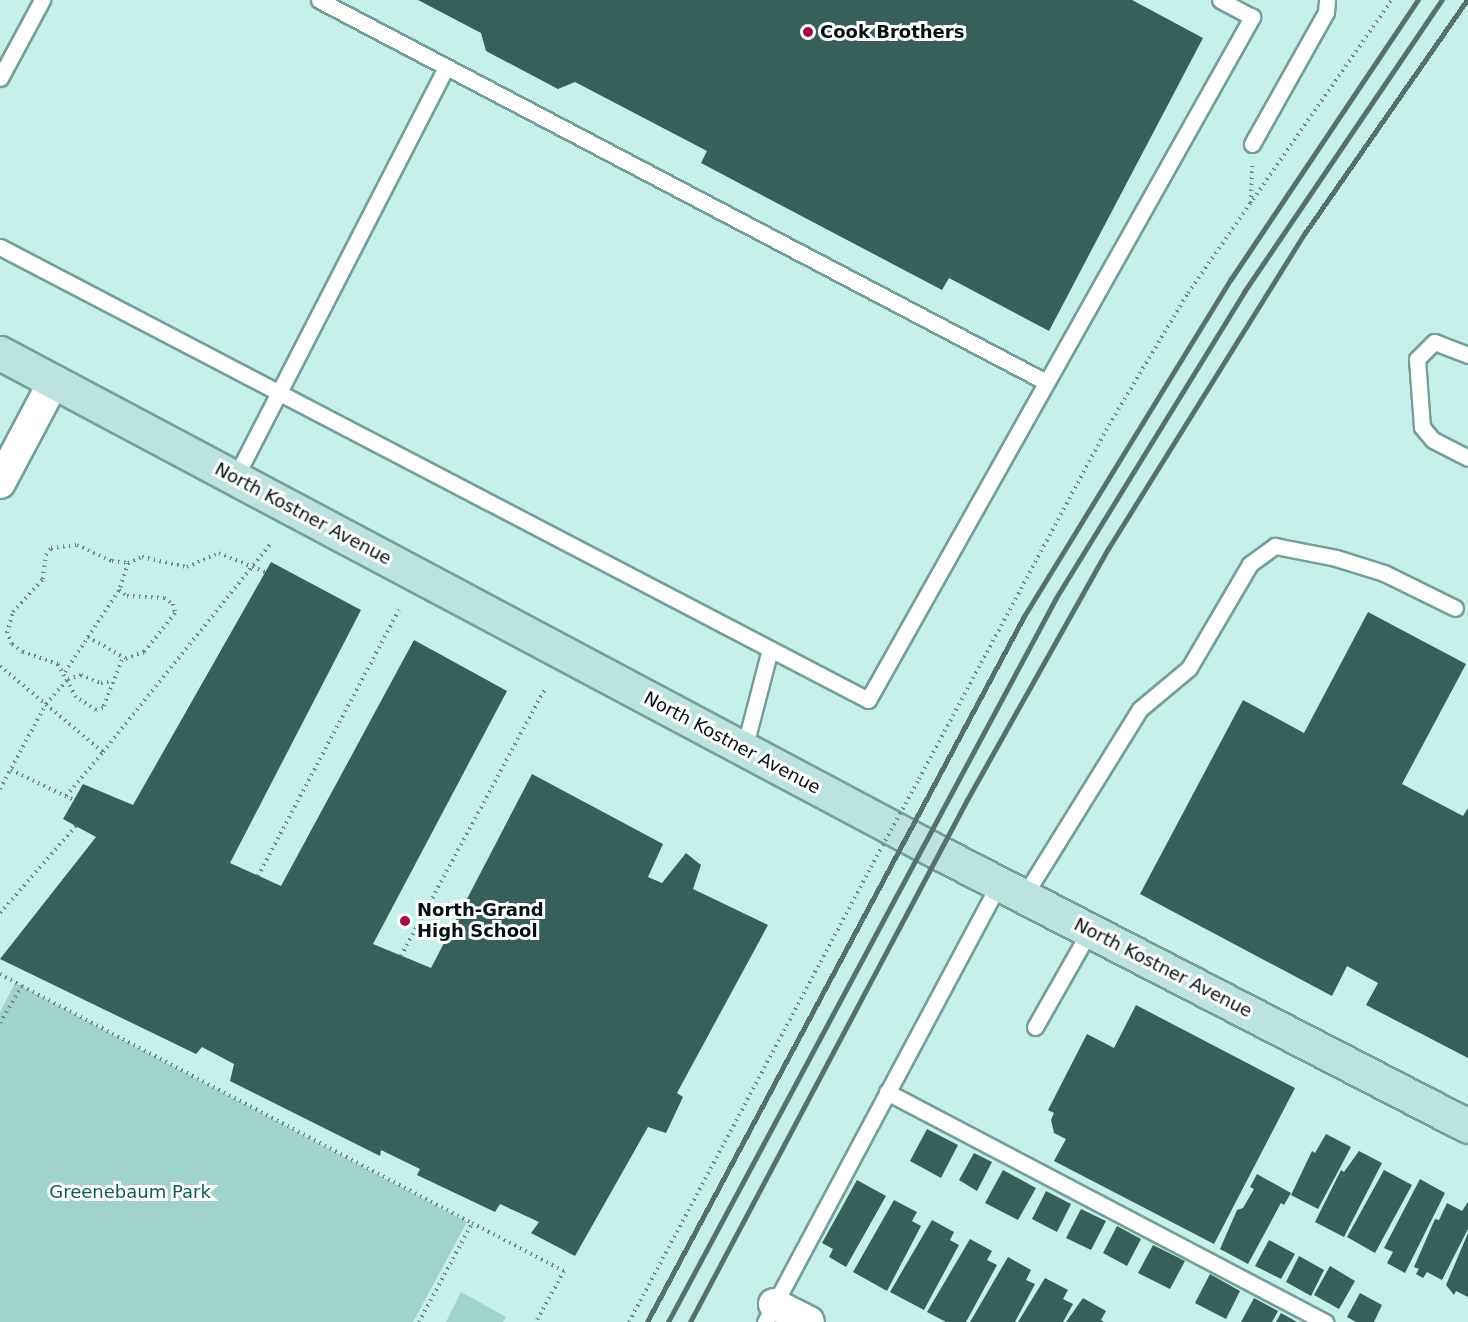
<!DOCTYPE html>
<style>
body{margin:0}
#map{position:relative;width:1468px;height:1322px;overflow:hidden;background:#c5f1ea;font-family:"DejaVu Sans",sans-serif}
div>[style]{position:absolute}
.green>*{inset:0;background:#9fd3cb}
.building>*{inset:0;background:#38605b}
.path>*{height:4px;margin-top:-2px;transform-origin:0;background:repeating-linear-gradient(90deg,#6a8883 0 1.5px,transparent 0 6px)}
.roads{filter:drop-shadow(2px 0 #759f99) drop-shadow(-2px 0 #759f99) drop-shadow(0 2px #759f99) drop-shadow(0 -2px #759f99)}
.lane>*{height:15px;margin:-7.5px;padding:0 7.5px;transform-origin:7.5px;border-radius:7.5px;background:#fff}
.street>*{height:30px;margin:-15px;padding:0 15px;transform-origin:15px;border-radius:15px;background:#fff}
.secondary>*{height:33px;margin:-16.5px;padding:0 16.5px;transform-origin:16.5px;border-radius:16.5px;background:#bde3e0}
.rail>*{height:4.5px;margin:-2.25px;padding:0 2.25px;transform-origin:2.25px;border-radius:2.25px;background:#56716d}
.path-bridge>*{height:4px;margin-top:-2px;transform-origin:0;background:repeating-linear-gradient(90deg,#6a8883 0 1.5px,transparent 0 6px)}
.dots>*{width:16px;height:16px;translate:-50% -50%;box-sizing:border-box;border:3px solid #fff;border-radius:50%}
span{translate:-50% -50%;white-space:nowrap;text-align:center;line-height:1.15;-webkit-text-stroke:6px #fff;paint-order:stroke}
.poi-label{font-size:18px;color:#03110f;font-weight:700}
.left{translate:0 -50%;text-align:left}
.street-label{font-size:18px;color:#03110f}
.park-label{font-size:18px;color:#0e5d55}
</style>
<div id="map">
<div class="green">
<div style="clip-path:polygon(15px 983px,467px 1222px,413px 1322px,0 1322px,0 1012px)"></div>
<div style="clip-path:polygon(461px 1292px,506px 1317px,503px 1322px,446px 1322px)"></div>
</div>
<div class="building">
<div style="clip-path:polygon(418px 0,1132px 0,1203px 38px,1049px 331px,949px 278px,942px 290px,701px 163px,707px 151px,575px 82px,558px 89px,486px 51px,481px 33px)"></div>
<div style="clip-path:polygon(271px 562px,361px 610px,230px 863px,281px 886px,414px 640px,507px 691px,373px 944px,431px 968px,532px 774px,663px 844px,648px 877px,662px 883px,686px 853px,701px 865px,693px 889px,768px 925px,677px 1093px,683px 1097px,666px 1133px,648px 1127px,575px 1256px,531px 1233px,539px 1222px,500px 1204px,495px 1212px,417px 1175px,420px 1169px,381px 1150px,380px 1156px,230px 1081px,234px 1064px,202px 1047px,196px 1054px,0 959px,96px 837px,63px 819px,83px 784px,133px 805px)"></div>
<div style="clip-path:polygon(1368px 612px,1466px 664px,1402px 784px,1463px 816px,1468px 808px,1468px 1058px,1366px 1005px,1378px 983px,1347px 966px,1332px 996px,1140px 894px,1243px 700px,1304px 733px)"></div>
<div style="clip-path:polygon(1136px 1005px,1295px 1088px,1214px 1244px,1054px 1161px,1066px 1139px,1054px 1133px,1051px 1120px,1054px 1113px,1048px 1110px,1087px 1034px,1114px 1048px)"></div>
<div style="clip-path:polygon(927px 1129px,958px 1145px,941px 1178px,910px 1161px)"></div>
<div style="clip-path:polygon(1326px 1134px,1351px 1147px,1318px 1209px,1291px 1195px,1312px 1151px,1315px 1153px)"></div>
<div style="clip-path:polygon(1359px 1151px,1382px 1163px,1344px 1237px,1315px 1222px,1341px 1170px,1344px 1172px)"></div>
<div style="clip-path:polygon(974px 1153px,992px 1162px,977px 1191px,959px 1180px)"></div>
<div style="clip-path:polygon(1003px 1170px,1036px 1188px,1018px 1220px,985px 1203px)"></div>
<div style="clip-path:polygon(1384px 1170px,1412px 1185px,1375px 1253px,1347px 1237px)"></div>
<div style="clip-path:polygon(1257px 1174px,1291px 1193px,1284px 1205px,1281px 1203px,1248px 1264px,1220px 1249px,1237px 1210px,1243px 1208px,1254px 1189px,1250px 1187px)"></div>
<div style="clip-path:polygon(1420px 1179px,1445px 1193px,1405px 1273px,1387px 1263px,1393px 1252px,1384px 1248px)"></div>
<div style="clip-path:polygon(857px 1180px,886px 1196px,846px 1267px,829px 1257px,833px 1249px,822px 1243px)"></div>
<div style="clip-path:polygon(1046px 1191px,1071px 1204px,1057px 1232px,1032px 1219px)"></div>
<div style="clip-path:polygon(894px 1200px,917px 1212px,912px 1221px,921px 1226px,887px 1291px,853px 1272px)"></div>
<div style="clip-path:polygon(1468px 1202px,1468px 1229px,1442px 1280px,1427px 1272px,1423px 1278px,1416px 1274px,1419px 1269px,1414px 1267px,1435px 1219px,1439px 1220px,1447px 1203px,1462px 1211px)"></div>
<div style="clip-path:polygon(1081px 1209px,1106px 1221px,1091px 1250px,1066px 1238px)"></div>
<div style="clip-path:polygon(932px 1220px,954px 1232px,950px 1240px,959px 1245px,924px 1310px,890px 1292px)"></div>
<div style="clip-path:polygon(1117px 1226px,1141px 1239px,1127px 1266px,1103px 1253px)"></div>
<div style="clip-path:polygon(1468px 1233px,1468px 1297px,1456px 1291px,1454px 1295px,1446px 1285px)"></div>
<div style="clip-path:polygon(970px 1239px,992px 1251px,987px 1260px,997px 1265px,966px 1322px,946px 1322px,927px 1312px)"></div>
<div style="clip-path:polygon(1269px 1240px,1295px 1254px,1281px 1279px,1255px 1266px)"></div>
<div style="clip-path:polygon(1153px 1245px,1185px 1261px,1170px 1289px,1138px 1273px)"></div>
<div style="clip-path:polygon(1299px 1256px,1324px 1270px,1311px 1296px,1286px 1282px)"></div>
<div style="clip-path:polygon(1008px 1257px,1031px 1270px,1026px 1280px,1035px 1284px,1015px 1322px,970px 1322px)"></div>
<div style="clip-path:polygon(1330px 1266px,1355px 1281px,1339px 1309px,1314px 1295px)"></div>
<div style="clip-path:polygon(1210px 1274px,1240px 1291px,1226px 1319px,1195px 1303px)"></div>
<div style="clip-path:polygon(1045px 1278px,1068px 1290px,1063px 1299px,1073px 1304px,1063px 1322px,1018px 1322px)"></div>
<div style="clip-path:polygon(1360px 1293px,1382px 1305px,1374px 1322px,1356px 1322px,1347px 1317px)"></div>
<div style="clip-path:polygon(1083px 1298px,1106px 1311px,1101px 1320px,1104px 1322px,1066px 1322px)"></div>
<div style="clip-path:polygon(1254px 1298px,1278px 1311px,1272px 1322px,1241px 1322px)"></div>
<div style="clip-path:polygon(1281px 1313px,1297px 1322px,1276px 1322px)"></div>
</div>
<div class="path">
<div style="left:1251px;top:203px;width:37px;rotate:-88deg"></div>
<div style="left:128px;top:563px;width:28px;rotate:108deg"></div>
<div style="left:119px;top:590px;width:10px;rotate:37deg"></div>
<div style="left:127px;top:596px;width:37px;rotate:3deg"></div>
<div style="left:164px;top:598px;width:11px;rotate:34deg"></div>
<div style="left:173px;top:604px;width:9px;rotate:77deg"></div>
<div style="left:175px;top:613px;width:50px;rotate:128.5deg"></div>
<div style="left:144px;top:652px;width:23px;rotate:160deg"></div>
<div style="left:122px;top:660px;width:52px;rotate:111.6deg"></div>
<div style="left:103px;top:708px;width:7px;rotate:164deg"></div>
<div style="left:96px;top:710px;width:24px;rotate:-147deg"></div>
<div style="left:76px;top:697px;width:38px;rotate:-119deg"></div>
<div style="left:58px;top:664px;width:37px;rotate:-161deg"></div>
<div style="left:23px;top:652px;width:14px;rotate:-144deg"></div>
<div style="left:12px;top:644px;width:12px;rotate:-114deg"></div>
<div style="left:7px;top:633px;width:22px;rotate:-74deg"></div>
<div style="left:13px;top:612px;width:45px;rotate:-47.7deg"></div>
<div style="left:43px;top:579px;width:24px;rotate:-83deg"></div>
<div style="left:46px;top:555px;width:9px;rotate:-54deg"></div>
<div style="left:51px;top:548px;width:26px;rotate:-7deg"></div>
<div style="left:77px;top:545px;width:38px;rotate:25deg"></div>
<div style="left:112px;top:561px;width:16px;rotate:7deg"></div>
<div style="left:128px;top:563px;width:15px;rotate:-23deg"></div>
<div style="left:142px;top:557px;width:46px;rotate:12.5deg"></div>
<div style="left:187px;top:567px;width:35px;rotate:-24deg"></div>
<div style="left:219px;top:553px;width:50px;rotate:22.4deg"></div>
<div style="left:88px;top:637px;width:43px;rotate:29.6deg"></div>
<div style="left:0;top:666px;width:134px;rotate:39.9deg"></div>
<div style="left:103px;top:752px;width:268px;rotate:-51.2deg"></div>
<div style="left:65px;top:672px;width:98px;rotate:-56.6deg"></div>
<div style="left:11px;top:770px;width:70px;rotate:25.5deg"></div>
<div style="left:919px;top:779px;width:402px;rotate:-61.8deg"></div>
<div style="left:1109px;top:425px;width:154px;rotate:-59.1deg"></div>
<div style="left:1188px;top:293px;width:357px;rotate:-55.2deg"></div>
<div style="left:0;top:789px;width:97px;rotate:-61.6deg"></div>
<div style="left:46px;top:704px;width:33px;rotate:-49deg"></div>
<div style="left:68px;top:679px;width:14px;rotate:-17deg"></div>
<div style="left:81px;top:675px;width:22px;rotate:22deg"></div>
<div style="left:101px;top:683px;width:10px;rotate:-11deg"></div>
<div style="left:66px;top:796px;width:57px;rotate:-49.9deg"></div>
<div style="left:258px;top:876px;width:301px;rotate:-62.1deg"></div>
<div style="left:0;top:913px;width:116px;rotate:-48.9deg"></div>
<div style="left:401px;top:956px;width:306px;rotate:-61.7deg"></div>
<div style="left:0;top:974px;width:25px;rotate:29deg"></div>
<div style="left:0;top:1023px;width:43px;rotate:-59.3deg"></div>
<div style="left:22px;top:986px;width:509px;rotate:27.77deg"></div>
<div style="left:419px;top:1322px;width:112px;rotate:-61.8deg"></div>
<div style="left:472px;top:1223px;width:104px;rotate:27.6deg"></div>
<div style="left:564px;top:1271px;width:58px;rotate:118.8deg"></div>
<div style="left:629px;top:1322px;width:515px;rotate:-61.99deg"></div>
</div>
<div class="roads">
<div class="lane">
<div style="left:319px;top:0;width:821px;rotate:27.72deg"></div>
<div style="left:0;top:78px;width:89px;rotate:-61.7deg"></div>
<div style="left:1252px;top:144px;width:151px;rotate:-60.7deg"></div>
<div style="left:1326px;top:12px;width:12px;rotate:-85deg"></div>
<div style="left:0;top:247px;width:979px;rotate:27.56deg"></div>
<div style="left:868px;top:700px;width:784px;rotate:-60.65deg"></div>
<div style="left:1252px;top:17px;width:36px;rotate:-152deg"></div>
<div style="left:1468px;top:355px;width:36px;rotate:-159deg"></div>
<div style="left:1434px;top:342px;width:24px;rotate:135deg"></div>
<div style="left:1417px;top:359px;width:68px;rotate:85.8deg"></div>
<div style="left:1422px;top:427px;width:17px;rotate:50deg"></div>
<div style="left:1433px;top:440px;width:39px;rotate:27deg"></div>
<div style="left:235px;top:478px;width:462px;rotate:-62.8deg"></div>
<div style="left:744px;top:749px;width:103px;rotate:-75.4deg"></div>
<div style="left:1024px;top:896px;width:220px;rotate:-58.2deg"></div>
<div style="left:1140px;top:709px;width:64px;rotate:-39.9deg"></div>
<div style="left:1189px;top:668px;width:121px;rotate:-59.6deg"></div>
<div style="left:1250px;top:564px;width:31px;rotate:-36deg"></div>
<div style="left:1275px;top:546px;width:62px;rotate:11.1deg"></div>
<div style="left:1336px;top:558px;width:50px;rotate:17.4deg"></div>
<div style="left:1384px;top:573px;width:79px;rotate:26.2deg"></div>
<div style="left:1035px;top:1027px;width:112px;rotate:-60.4deg"></div>
<div style="left:887px;top:1092px;width:495px;rotate:27.7deg"></div>
<div style="left:765px;top:1322px;width:497px;rotate:-61.9deg"></div>
</div>
<div class="street">
<div style="left:0;top:483px;width:115px;rotate:-62.1deg"></div>
<div style="left:774px;top:1304px;width:39px;rotate:27deg"></div>
</div>
<div class="secondary">
<div style="left:0;top:353px;width:1056px;rotate:28.02deg"></div>
<div style="left:932px;top:849px;width:603px;rotate:27.33deg"></div>
</div>
</div>
<div class="rail">
<div style="left:647px;top:1322px;width:798px;rotate:-61.89deg"></div>
<div style="left:1023px;top:618px;width:398px;rotate:-58.5deg"></div>
<div style="left:1231px;top:279px;width:336px;rotate:-56.2deg"></div>
<div style="left:668px;top:1322px;width:821px;rotate:-61.81deg"></div>
<div style="left:1056px;top:598px;width:359px;rotate:-58.4deg"></div>
<div style="left:1244px;top:292px;width:353px;rotate:-55.9deg"></div>
<div style="left:690px;top:1322px;width:591px;rotate:-62.05deg"></div>
<div style="left:967px;top:800px;width:288px;rotate:-60.7deg"></div>
<div style="left:1108px;top:549px;width:372px;rotate:-58.1deg"></div>
<div style="left:1305px;top:233px;width:284px;rotate:-55.2deg"></div>
</div>
<div class="path-bridge">
<div style="left:871px;top:867px;width:100px;rotate:-61.4deg"></div>
</div>
<div class="dots">
<div style="left:808px;top:32px;background:#a20b4b"></div>
<div style="left:405px;top:921px;background:#a20b4b"></div>
</div>
<div class="poi-label">
<span class="left" style="left:820px;top:32px">Cook Brothers</span>
<span class="left" style="left:417px;top:921px">North-Grand<br>High School</span>
</div>
<div class="street-label">
<span style="left:303px;top:514px;rotate:28deg">North Kostner Avenue</span>
<span style="left:732px;top:743px;rotate:28deg">North Kostner Avenue</span>
<span style="left:1163px;top:968px;rotate:27deg">North Kostner Avenue</span>
</div>
<div class="park-label">
<span style="left:130px;top:1192px">Greenebaum Park</span>
</div>
</div>
